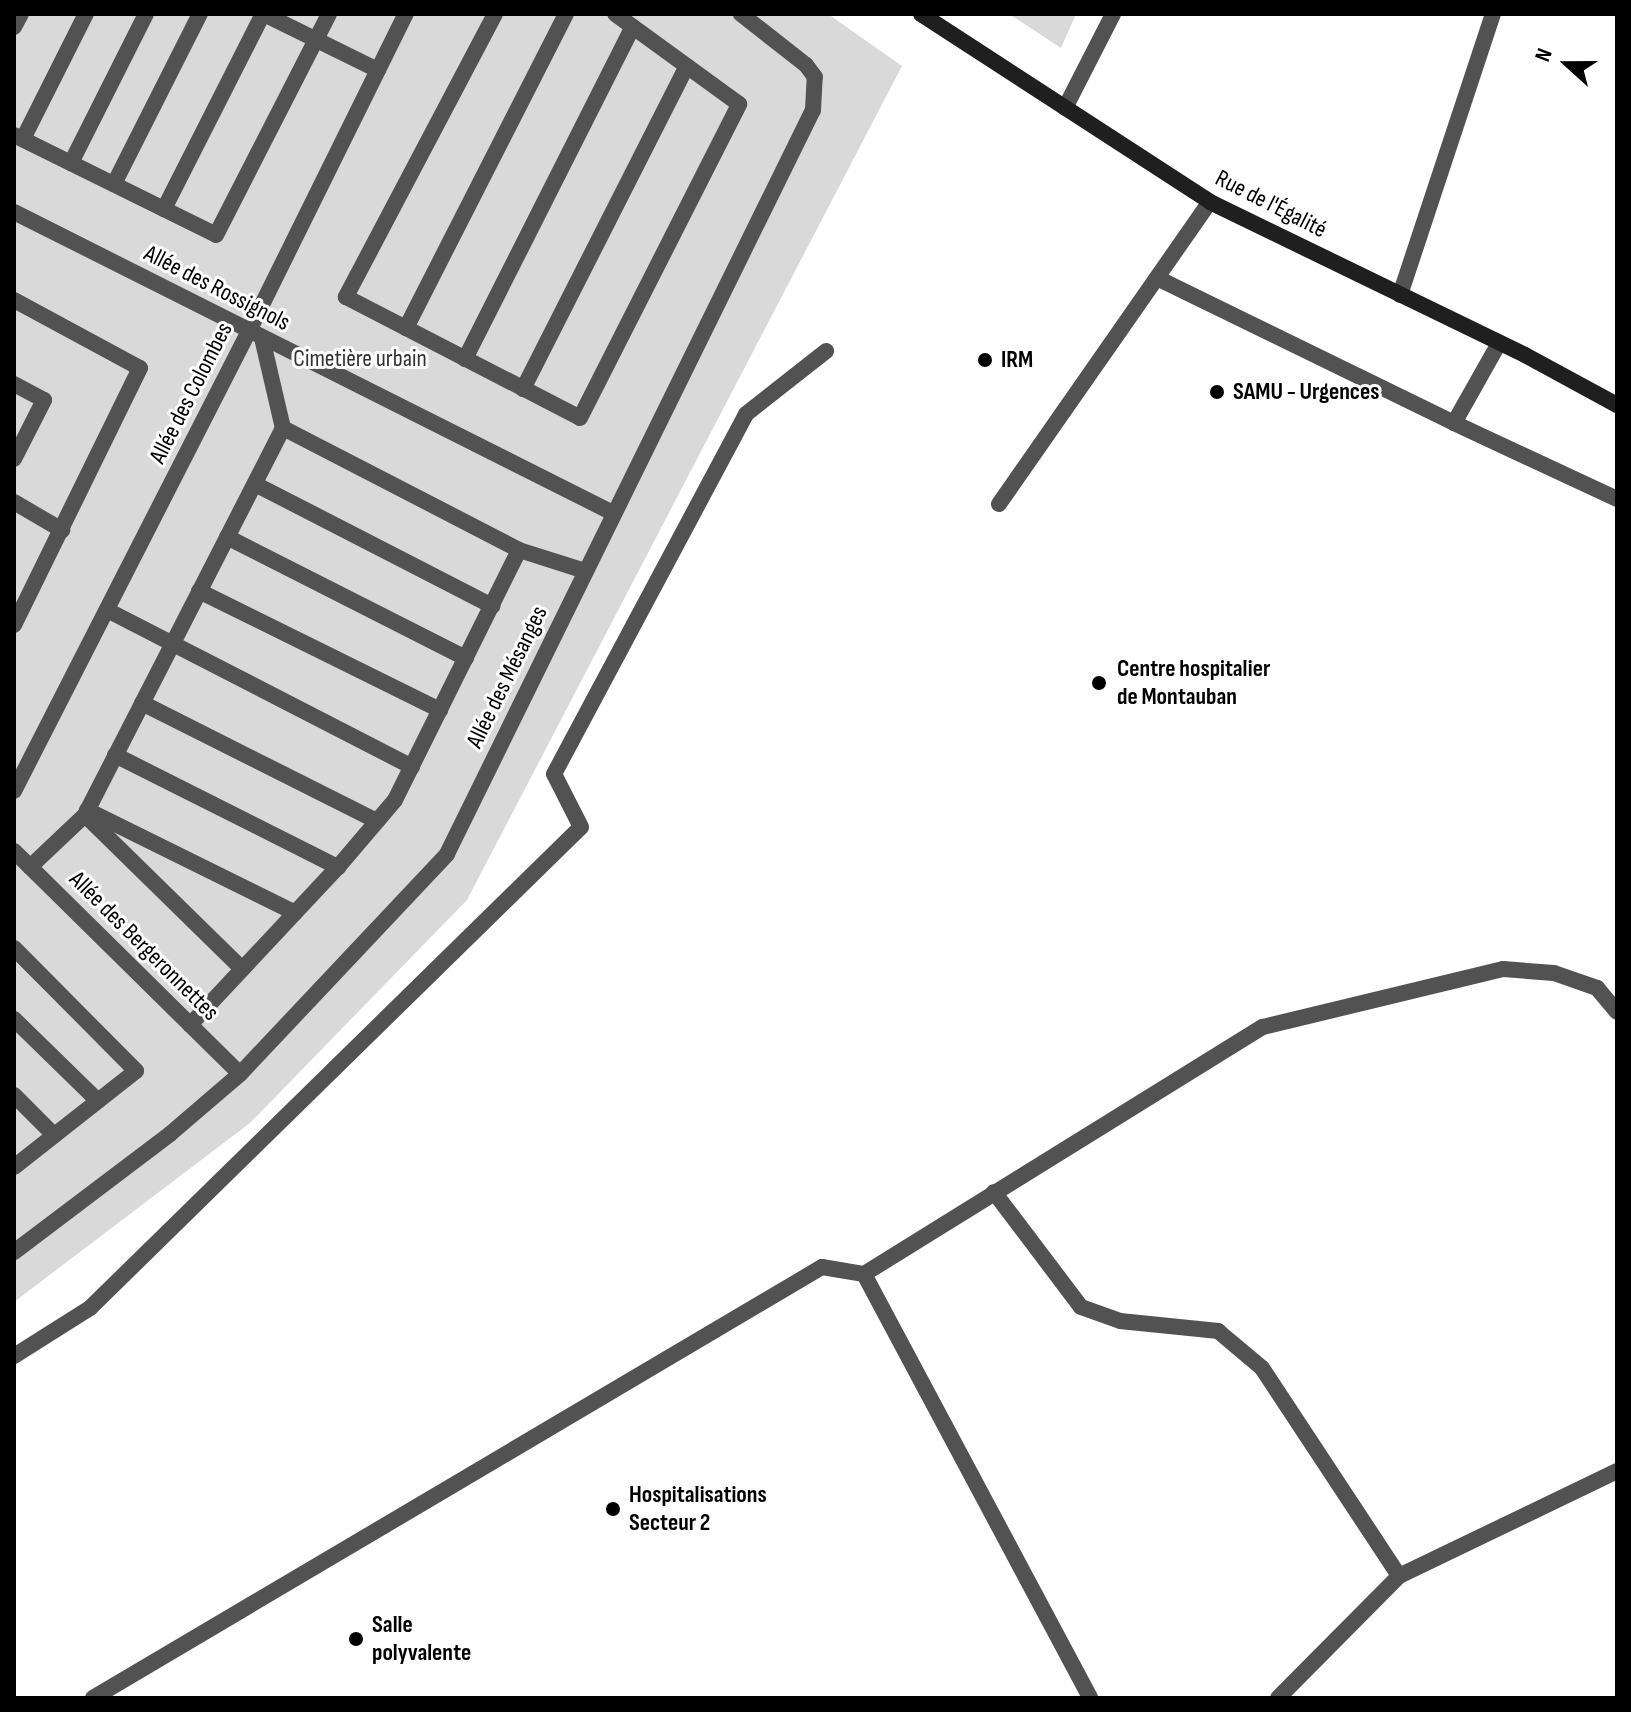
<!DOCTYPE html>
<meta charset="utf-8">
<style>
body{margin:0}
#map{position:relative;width:1631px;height:1712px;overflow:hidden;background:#fff;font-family:"Sofia Sans Condensed",sans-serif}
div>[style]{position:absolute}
.green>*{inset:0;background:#d9d9d9}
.lane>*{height:16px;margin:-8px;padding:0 8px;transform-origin:8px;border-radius:8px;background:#525252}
.secondary>*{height:16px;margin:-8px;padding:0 8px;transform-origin:8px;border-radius:8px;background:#1f1f1f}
.dots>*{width:22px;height:22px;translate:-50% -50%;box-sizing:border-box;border:4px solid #fff;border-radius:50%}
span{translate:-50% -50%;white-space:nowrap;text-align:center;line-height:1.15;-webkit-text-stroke:6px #fff;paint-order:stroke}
.street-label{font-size:24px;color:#000}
.park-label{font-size:24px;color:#303030}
.poi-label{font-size:24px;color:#000;font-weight:700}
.left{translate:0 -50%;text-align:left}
.frame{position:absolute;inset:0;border:16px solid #000;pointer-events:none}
.north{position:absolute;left:1527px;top:24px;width:80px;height:80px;-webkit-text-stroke:6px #fff;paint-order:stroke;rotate:291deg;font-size:22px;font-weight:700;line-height:32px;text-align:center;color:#000}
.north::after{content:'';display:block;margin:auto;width:28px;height:36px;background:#000;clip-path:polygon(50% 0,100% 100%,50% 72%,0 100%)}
</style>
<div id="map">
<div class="green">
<div style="clip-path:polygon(14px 14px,828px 14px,902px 66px,467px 900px,250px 1123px,14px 1302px)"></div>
<div style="clip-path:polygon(1009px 14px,1076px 14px,1061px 48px)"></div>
</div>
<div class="lane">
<div style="left:264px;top:14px;width:127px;rotate:26.2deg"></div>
<div style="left:495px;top:14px;width:320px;rotate:117.8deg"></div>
<div style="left:346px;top:297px;width:263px;rotate:27.3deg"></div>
<div style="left:580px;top:418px;width:352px;rotate:-63.1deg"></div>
<div style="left:739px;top:104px;width:153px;rotate:-144deg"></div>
<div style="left:14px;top:27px;width:15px;rotate:-62deg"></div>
<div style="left:1065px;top:108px;width:106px;rotate:-62.9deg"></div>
<div style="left:14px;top:135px;width:225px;rotate:26.3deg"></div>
<div style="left:216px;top:235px;width:248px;rotate:-62.9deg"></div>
<div style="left:23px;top:139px;width:140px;rotate:-63.3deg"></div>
<div style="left:71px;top:163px;width:167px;rotate:-63.3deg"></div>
<div style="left:114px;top:184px;width:191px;rotate:-63.2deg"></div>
<div style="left:164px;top:209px;width:219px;rotate:-63.1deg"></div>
<div style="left:14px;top:212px;width:670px;rotate:26.68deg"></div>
<div style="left:1157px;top:278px;width:331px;rotate:26deg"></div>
<div style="left:1454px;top:423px;width:92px;rotate:-60.6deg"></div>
<div style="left:1400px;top:295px;width:296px;rotate:-71.7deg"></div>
<div style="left:14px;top:300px;width:143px;rotate:28.4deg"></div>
<div style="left:140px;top:368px;width:286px;rotate:116.1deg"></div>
<div style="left:406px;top:328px;width:352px;rotate:-63deg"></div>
<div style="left:262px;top:338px;width:92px;rotate:76.9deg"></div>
<div style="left:283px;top:428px;width:266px;rotate:27.3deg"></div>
<div style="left:465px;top:359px;width:372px;rotate:-63.2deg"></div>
<div style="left:14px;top:384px;width:34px;rotate:28deg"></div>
<div style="left:44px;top:400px;width:66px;rotate:117deg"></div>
<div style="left:523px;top:389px;width:362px;rotate:-63.1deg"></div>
<div style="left:1454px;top:423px;width:180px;rotate:25deg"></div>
<div style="left:255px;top:484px;width:267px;rotate:27.2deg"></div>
<div style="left:14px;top:502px;width:56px;rotate:30.3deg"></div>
<div style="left:999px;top:504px;width:368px;rotate:-55.1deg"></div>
<div style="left:227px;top:537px;width:268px;rotate:26.9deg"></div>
<div style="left:199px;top:591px;width:269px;rotate:26.3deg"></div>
<div style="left:107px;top:610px;width:343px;rotate:27.2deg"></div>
<div style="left:142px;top:703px;width:263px;rotate:26.7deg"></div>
<div style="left:115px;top:755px;width:250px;rotate:26.7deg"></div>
<div style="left:14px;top:791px;width:517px;rotate:-62.94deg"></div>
<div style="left:249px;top:331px;width:354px;rotate:-63.7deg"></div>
<div style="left:87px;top:810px;width:232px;rotate:26.3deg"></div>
<div style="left:85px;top:815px;width:220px;rotate:44.4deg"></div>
<div style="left:14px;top:851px;width:317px;rotate:44.6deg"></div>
<div style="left:30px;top:867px;width:76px;rotate:-43.4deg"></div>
<div style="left:85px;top:815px;width:435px;rotate:-62.9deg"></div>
<div style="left:14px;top:948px;width:173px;rotate:45.2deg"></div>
<div style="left:136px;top:1071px;width:155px;rotate:141.8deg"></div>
<div style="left:14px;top:1019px;width:117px;rotate:44.3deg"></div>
<div style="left:190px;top:1025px;width:216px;rotate:-46.9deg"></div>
<div style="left:338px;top:867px;width:88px;rotate:-49.6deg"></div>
<div style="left:395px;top:800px;width:279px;rotate:-63.6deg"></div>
<div style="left:519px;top:550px;width:69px;rotate:17.7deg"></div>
<div style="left:14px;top:1095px;width:57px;rotate:45deg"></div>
<div style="left:994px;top:1192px;width:144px;rotate:52.9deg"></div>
<div style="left:1081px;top:1307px;width:41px;rotate:19.7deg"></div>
<div style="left:1120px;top:1321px;width:99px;rotate:5.8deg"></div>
<div style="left:1218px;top:1331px;width:57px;rotate:40.1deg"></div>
<div style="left:1262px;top:1368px;width:249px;rotate:56.6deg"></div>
<div style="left:14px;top:1252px;width:196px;rotate:-37.1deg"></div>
<div style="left:170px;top:1134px;width:92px;rotate:-40.6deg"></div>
<div style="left:240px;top:1074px;width:302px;rotate:-46.7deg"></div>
<div style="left:447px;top:854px;width:829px;rotate:-63.81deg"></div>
<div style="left:813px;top:110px;width:33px;rotate:-87deg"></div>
<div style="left:815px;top:77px;width:15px;rotate:-127deg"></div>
<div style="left:806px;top:65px;width:83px;rotate:-141.9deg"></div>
<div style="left:864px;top:1274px;width:480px;rotate:61.9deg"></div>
<div style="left:14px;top:1356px;width:90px;rotate:-32.3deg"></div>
<div style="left:90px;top:1308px;width:687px;rotate:-44.41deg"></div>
<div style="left:581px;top:827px;width:59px;rotate:-117deg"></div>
<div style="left:554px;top:774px;width:408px;rotate:-61.9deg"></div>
<div style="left:746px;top:414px;width:102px;rotate:-38.2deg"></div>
<div style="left:93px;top:1698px;width:847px;rotate:-30.59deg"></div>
<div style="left:822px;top:1267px;width:43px;rotate:9.5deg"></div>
<div style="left:864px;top:1274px;width:469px;rotate:-31.8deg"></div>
<div style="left:1263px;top:1027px;width:247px;rotate:-13.6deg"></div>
<div style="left:1503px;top:969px;width:51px;rotate:4.5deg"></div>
<div style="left:1554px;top:973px;width:46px;rotate:19.2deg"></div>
<div style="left:1597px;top:988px;width:31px;rotate:50deg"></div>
<div style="left:1278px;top:1698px;width:172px;rotate:-45.2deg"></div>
<div style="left:1399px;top:1576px;width:242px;rotate:-25.7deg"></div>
</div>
<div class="secondary">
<div style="left:921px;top:14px;width:345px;rotate:33deg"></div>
<div style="left:1210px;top:202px;width:350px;rotate:25.9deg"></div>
<div style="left:1525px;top:355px;width:105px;rotate:28.5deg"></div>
</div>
<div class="dots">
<div style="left:985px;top:360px;background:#000"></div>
<div style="left:1217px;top:392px;background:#000"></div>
<div style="left:1099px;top:683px;background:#000"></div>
<div style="left:613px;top:1509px;background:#000"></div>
<div style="left:356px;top:1639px;background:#000"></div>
</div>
<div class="street-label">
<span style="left:1271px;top:204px;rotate:27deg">Rue de l'Égalité</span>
<span style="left:217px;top:288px;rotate:27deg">Allée des Rossignols</span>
<span style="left:191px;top:393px;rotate:-63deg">Allée des Colombes</span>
<span style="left:507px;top:677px;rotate:-64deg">Allée des Mésanges</span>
<span style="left:144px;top:946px;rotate:45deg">Allée des Bergeronnettes</span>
</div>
<div class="park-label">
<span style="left:360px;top:359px">Cimetière urbain</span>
</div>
<div class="poi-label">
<span class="left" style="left:1001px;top:360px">IRM</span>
<span class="left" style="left:1233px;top:392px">SAMU - Urgences</span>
<span class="left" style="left:1117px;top:683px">Centre hospitalier<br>de Montauban</span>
<span class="left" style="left:629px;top:1509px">Hospitalisations<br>Secteur 2</span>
<span class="left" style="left:372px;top:1639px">Salle<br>polyvalente</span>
</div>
<div class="frame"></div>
<div class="north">N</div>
</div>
